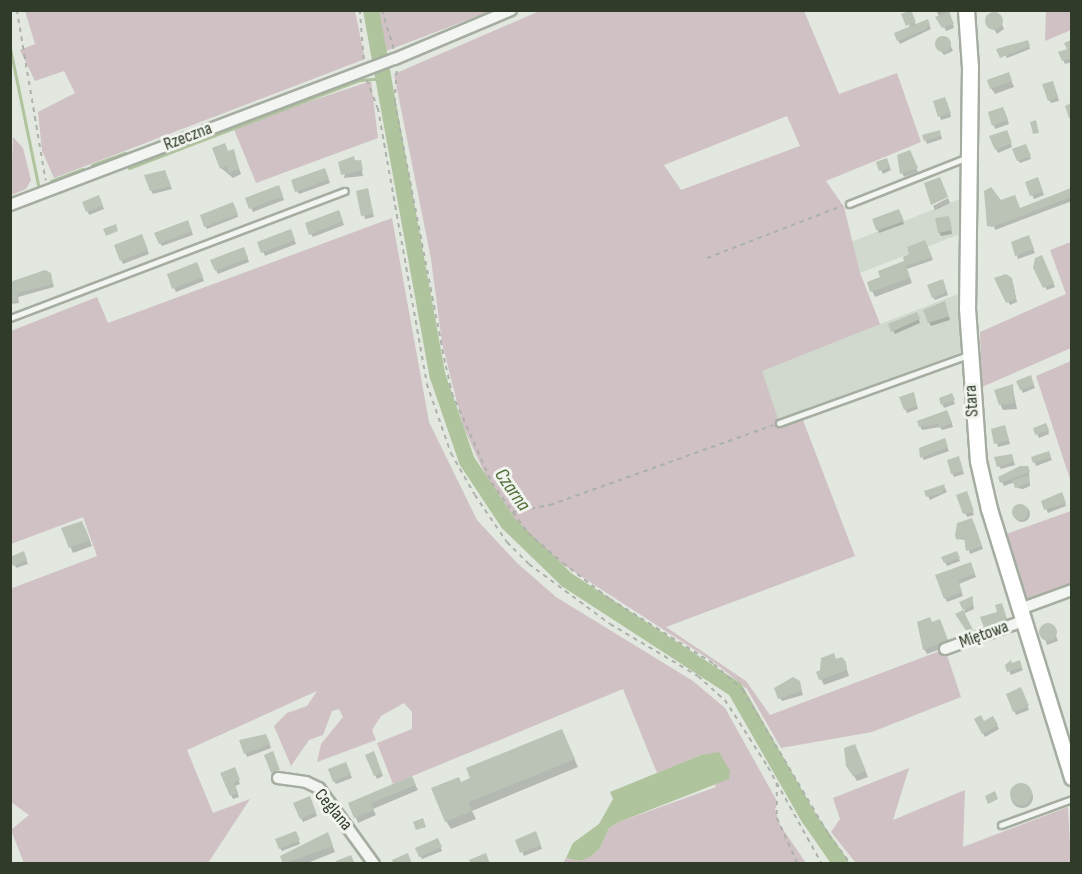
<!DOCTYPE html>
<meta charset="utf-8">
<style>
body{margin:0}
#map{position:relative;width:1082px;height:874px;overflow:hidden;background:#e2e7df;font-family:"Sofia Sans Condensed",sans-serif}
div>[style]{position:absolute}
.built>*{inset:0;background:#d1d8cd}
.green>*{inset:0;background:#d0c1c4}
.water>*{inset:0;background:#afc49d}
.shadow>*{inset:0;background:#0003}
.round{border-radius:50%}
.stream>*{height:3px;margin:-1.5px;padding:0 1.5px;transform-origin:1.5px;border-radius:1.5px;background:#afc49d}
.river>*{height:16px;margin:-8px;padding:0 8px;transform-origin:8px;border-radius:8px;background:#afc49d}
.building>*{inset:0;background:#bbc3b6}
.path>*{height:1.5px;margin-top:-0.75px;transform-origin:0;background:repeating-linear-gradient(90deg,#acb2a9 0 4.5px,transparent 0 9px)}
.roads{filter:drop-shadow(2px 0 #a5ada1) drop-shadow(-2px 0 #a5ada1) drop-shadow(0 2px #a5ada1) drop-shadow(0 -2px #a5ada1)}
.lane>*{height:5px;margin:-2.5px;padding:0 2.5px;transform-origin:2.5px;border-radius:2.5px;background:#f2f5f1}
.street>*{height:10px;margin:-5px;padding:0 5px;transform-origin:5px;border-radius:5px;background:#f2f5f1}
.secondary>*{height:15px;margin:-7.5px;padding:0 7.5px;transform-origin:7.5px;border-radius:7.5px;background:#fff}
span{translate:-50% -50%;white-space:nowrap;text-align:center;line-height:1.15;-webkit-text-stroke:6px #f1f4ee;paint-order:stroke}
.street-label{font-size:18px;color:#303c29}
.water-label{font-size:20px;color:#4f6c37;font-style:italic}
.frame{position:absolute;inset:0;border:12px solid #303c29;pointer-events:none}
</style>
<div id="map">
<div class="built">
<div style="clip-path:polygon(960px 199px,960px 234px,860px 273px,880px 324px,961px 293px,962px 352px,778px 419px,643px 324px)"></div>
</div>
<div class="green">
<div style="clip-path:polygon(378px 10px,491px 10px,491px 11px,386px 51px)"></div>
<div style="clip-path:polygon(evenodd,542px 10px,804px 11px,839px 94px,897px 73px,921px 142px,826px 181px,844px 207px,860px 273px,880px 324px,762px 371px,778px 419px,801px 415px,855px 556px,666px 627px,746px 681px,770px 715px,945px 649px,961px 697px,872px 732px,781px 748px,747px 689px,715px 663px,559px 562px,518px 526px,488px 481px,463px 426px,442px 343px,431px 259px,394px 74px,542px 10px,787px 116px,800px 146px,681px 190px,664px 165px,787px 116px)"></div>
<div style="clip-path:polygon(355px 11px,365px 59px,54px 178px,42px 151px,38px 112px,75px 93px,64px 71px,35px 81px,20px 50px,35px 44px,25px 11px)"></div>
<div style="clip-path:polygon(1046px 11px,1071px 11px,1071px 30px,1045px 41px)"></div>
<div style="clip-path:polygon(371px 81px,378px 138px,256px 183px,233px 127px)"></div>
<div style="clip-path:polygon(13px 137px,23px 148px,31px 180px,26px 189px,11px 195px)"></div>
<div style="clip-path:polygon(392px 218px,429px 422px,477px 520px,517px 563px,556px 597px,693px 681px,725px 708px,778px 803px,775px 809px,780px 825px,806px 863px,563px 863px,566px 858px,580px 861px,600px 848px,609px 828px,619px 822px,716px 787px,701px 755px,657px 773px,623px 689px,393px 784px,377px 743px,412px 729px,412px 712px,404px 703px,381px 716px,372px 730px,376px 740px,317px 762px,321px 744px,343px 717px,339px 709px,332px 711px,323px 735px,309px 740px,291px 766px,274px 726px,287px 713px,307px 706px,317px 691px,187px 750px,213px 813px,250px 799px,208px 863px,24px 863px,11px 830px,29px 815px,11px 802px,10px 589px,97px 556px,83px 517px,11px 544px,11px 331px,97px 297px,108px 323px)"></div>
<div style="clip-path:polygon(1071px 242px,1071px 348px,982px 387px,980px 332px,1066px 294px,1050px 250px)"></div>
<div style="clip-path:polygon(1071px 361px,1071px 482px,1036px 376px)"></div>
<div style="clip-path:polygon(1071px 511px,1071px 584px,1027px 601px,1006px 534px)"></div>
<div style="clip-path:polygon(909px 768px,893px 820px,965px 790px,963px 847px,1068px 807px,1071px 863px,856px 863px,831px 832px,840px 819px,833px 798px)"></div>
</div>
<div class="water">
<div style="clip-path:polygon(719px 752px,730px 771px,729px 779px,619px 822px,609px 828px,600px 848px,590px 857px,580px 861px,566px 858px,573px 843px,599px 824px,613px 799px,610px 792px,701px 755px)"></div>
</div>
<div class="shadow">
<div style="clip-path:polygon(936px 10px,949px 10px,954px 28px,946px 31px)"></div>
<div style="clip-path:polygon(997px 12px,1004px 29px,997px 34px,986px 16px)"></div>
<div style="clip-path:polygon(912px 15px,916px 25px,929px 24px,931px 29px,900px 44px,898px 40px,909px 28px)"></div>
<div style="clip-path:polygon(947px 38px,953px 51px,944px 55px,936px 45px)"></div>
<div style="clip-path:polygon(1072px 42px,1072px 62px,1065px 64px,1060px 53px,1069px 50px,1066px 44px)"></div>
<div style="clip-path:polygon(1029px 45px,1030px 49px,1007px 58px,1005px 55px)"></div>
<div style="clip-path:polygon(1008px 73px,1014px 87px,995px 94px,991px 88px)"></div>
<div style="clip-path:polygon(1054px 86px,1059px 101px,1051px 103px,1049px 100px)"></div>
<div style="clip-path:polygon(935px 102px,947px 102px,951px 117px,941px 120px)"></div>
<div style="clip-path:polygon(1005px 112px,1009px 124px,995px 129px,994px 125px)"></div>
<div style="clip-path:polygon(941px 135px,942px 139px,927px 144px,924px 136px)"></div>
<div style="clip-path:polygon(1008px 135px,1012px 147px,998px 153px,996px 149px)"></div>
<div style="clip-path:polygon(1027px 149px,1031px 159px,1020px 163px,1018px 160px)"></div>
<div style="clip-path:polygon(233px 151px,241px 174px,233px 178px,221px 168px)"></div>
<div style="clip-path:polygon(911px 156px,918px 172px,904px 177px,902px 173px)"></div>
<div style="clip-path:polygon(348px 159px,360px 161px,363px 176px,344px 178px)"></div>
<div style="clip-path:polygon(888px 163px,891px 170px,883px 174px,881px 170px)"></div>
<div style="clip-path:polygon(326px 173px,330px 183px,299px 194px,297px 191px)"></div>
<div style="clip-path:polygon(166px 175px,172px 189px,153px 194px,151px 190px)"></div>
<div style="clip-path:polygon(1039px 182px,1044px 195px,1034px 199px,1027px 183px)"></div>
<div style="clip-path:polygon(992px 189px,1001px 202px,1020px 209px,1072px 189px,1072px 201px,995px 230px,985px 192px)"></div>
<div style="clip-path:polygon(280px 190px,284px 200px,253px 212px,247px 199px)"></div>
<div style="clip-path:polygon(368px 190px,374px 217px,365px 219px,358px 192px)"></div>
<div style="clip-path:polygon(948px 198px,950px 203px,935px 210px,933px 206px)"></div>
<div style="clip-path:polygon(100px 200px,104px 209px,89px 215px,84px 202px)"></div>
<div style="clip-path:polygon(235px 207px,238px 217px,207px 229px,205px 226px)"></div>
<div style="clip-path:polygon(900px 214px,904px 224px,879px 233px,877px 229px)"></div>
<div style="clip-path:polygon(340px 215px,344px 225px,313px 237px,311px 234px)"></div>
<div style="clip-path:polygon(950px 221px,952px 234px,941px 236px,939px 232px)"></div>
<div style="clip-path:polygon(189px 225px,193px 235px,162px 246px,160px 243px)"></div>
<div style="clip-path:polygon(292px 234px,296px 244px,265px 256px,259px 243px)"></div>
<div style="clip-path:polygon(143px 239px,149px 254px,123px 264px,116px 246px)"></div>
<div style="clip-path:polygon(1030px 240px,1035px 253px,1018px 259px,1013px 243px)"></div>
<div style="clip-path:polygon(927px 245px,933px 260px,907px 269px,912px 283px,875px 297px,868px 283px,882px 278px)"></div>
<div style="clip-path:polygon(245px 252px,249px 262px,218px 274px,216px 270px)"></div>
<div style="clip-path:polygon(1043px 260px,1055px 287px,1047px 290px,1034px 267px)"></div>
<div style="clip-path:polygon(199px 268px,204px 281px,176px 292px,168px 275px)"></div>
<div style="clip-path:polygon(50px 274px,54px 287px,18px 297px,19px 303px,10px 304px,10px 284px)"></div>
<div style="clip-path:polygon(996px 279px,1013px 283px,1017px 302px,1010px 305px)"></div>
<div style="clip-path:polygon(944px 284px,948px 295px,935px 300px,933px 297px)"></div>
<div style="clip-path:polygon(946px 307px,950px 320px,931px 326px,929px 322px)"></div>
<div style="clip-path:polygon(918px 317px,920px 323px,895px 334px,890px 325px)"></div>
<div style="clip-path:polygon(1032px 381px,1035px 388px,1023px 393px,1021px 389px)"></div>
<div style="clip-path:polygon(1012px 385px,1017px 409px,1003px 410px,1000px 404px)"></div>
<div style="clip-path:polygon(914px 394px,918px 409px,907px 413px,901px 398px)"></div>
<div style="clip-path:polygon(940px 399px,953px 399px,955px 404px,944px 408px)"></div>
<div style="clip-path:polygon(949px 415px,953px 427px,942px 430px,940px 427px,922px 430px,920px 426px)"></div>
<div style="clip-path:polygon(1005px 427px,1010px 444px,998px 447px,993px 430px)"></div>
<div style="clip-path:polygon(1048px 428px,1049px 434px,1039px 438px,1037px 434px)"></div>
<div style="clip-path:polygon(946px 444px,949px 451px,924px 460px,922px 457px)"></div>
<div style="clip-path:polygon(1050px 456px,1052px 460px,1036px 466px,1033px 458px)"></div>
<div style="clip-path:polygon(1013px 459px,1015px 465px,1001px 469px,999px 466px)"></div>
<div style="clip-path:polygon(960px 461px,964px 474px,954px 477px,952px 473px)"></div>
<div style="clip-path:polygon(1029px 471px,1030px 486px,1023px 489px,1017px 488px,1015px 482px,1004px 486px,1000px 478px)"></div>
<div style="clip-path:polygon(944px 486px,947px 492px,930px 500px,926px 492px)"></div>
<div style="clip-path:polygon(958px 496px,968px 496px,974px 515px,967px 517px)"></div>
<div style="clip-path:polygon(1063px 497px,1066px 506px,1048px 513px,1043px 502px)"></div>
<div class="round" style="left:1014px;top:506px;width:16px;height:16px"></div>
<div style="clip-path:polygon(974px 523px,983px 549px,970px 554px,966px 540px,958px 539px)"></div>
<div style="clip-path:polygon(85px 528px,92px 546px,73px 553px,63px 529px)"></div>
<div style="clip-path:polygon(25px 556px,28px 564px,16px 568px,12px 558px)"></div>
<div style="clip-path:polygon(958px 556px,960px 561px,947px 566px,943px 557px)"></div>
<div style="clip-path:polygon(972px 567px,976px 577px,959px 584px,963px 596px,947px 602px,937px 576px)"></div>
<div style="clip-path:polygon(972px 598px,974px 609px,963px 614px,973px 633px,970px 635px,957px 614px,965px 611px,961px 602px)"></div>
<div style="clip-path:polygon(932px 624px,942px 627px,949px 646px,927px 654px,924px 649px)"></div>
<div style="clip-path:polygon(1052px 625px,1058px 641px,1047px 645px,1041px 626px)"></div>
<div style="clip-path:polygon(836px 661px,845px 663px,849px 676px,824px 685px,818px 673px)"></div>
<div style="clip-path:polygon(1007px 666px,1021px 666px,1023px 670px,1011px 675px)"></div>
<div style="clip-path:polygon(799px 682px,803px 695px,782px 701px,780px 698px)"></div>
<div style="clip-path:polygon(1022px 693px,1029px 710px,1016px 715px,1008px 695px)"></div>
<div style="clip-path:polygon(993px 718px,999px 729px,985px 737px,976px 720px,984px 723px)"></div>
<div style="clip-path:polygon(562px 731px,578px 767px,472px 811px,476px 819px,451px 829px,446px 821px,461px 783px)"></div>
<div style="clip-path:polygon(268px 739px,271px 748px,247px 757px,241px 741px)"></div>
<div style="clip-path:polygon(857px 751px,868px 777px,857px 781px,847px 765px)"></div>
<div style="clip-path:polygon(367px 756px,375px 757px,383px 776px,377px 779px)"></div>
<div style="clip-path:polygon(347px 767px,352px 778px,336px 784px,334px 781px)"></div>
<div style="clip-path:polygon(235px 770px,240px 784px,235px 786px,239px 797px,233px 799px,222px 774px)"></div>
<div style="clip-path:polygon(415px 784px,418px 790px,373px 809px,376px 815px,358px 823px,350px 804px)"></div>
<div class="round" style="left:1011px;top:786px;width:22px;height:22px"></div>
<div style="clip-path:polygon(311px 801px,317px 816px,303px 822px,301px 818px)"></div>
<div style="clip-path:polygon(297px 836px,300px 844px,282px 851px,280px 848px)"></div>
<div style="clip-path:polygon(537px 836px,542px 849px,524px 856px,517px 841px)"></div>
<div style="clip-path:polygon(330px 839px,335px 852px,305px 864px,285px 864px,282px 857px)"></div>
<div style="clip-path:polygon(438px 841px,442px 851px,422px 859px,420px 856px)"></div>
</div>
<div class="stream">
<div style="left:10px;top:48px;width:140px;rotate:78.4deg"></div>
<div style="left:92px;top:165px;width:35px;rotate:-20deg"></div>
<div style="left:129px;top:168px;width:247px;rotate:-20.9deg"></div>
<div style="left:360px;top:80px;width:21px;rotate:-5deg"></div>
<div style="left:51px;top:181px;width:34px;rotate:-21deg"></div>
</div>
<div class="river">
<div style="left:371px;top:10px;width:373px;rotate:79.7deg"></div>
<div style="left:438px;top:377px;width:89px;rotate:71deg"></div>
<div style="left:467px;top:461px;width:74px;rotate:56.5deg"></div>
<div style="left:508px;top:523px;width:82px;rotate:44deg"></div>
<div style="left:567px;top:580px;width:200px;rotate:33deg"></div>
<div style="left:735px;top:689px;width:149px;rotate:60.2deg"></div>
<div style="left:809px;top:818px;width:56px;rotate:55.2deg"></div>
</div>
<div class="building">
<div style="clip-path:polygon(911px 10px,916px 22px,906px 26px,901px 14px)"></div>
<div style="clip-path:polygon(949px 12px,954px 24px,942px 28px,935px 17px)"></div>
<div class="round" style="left:985px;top:12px;width:18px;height:18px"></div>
<div style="clip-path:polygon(928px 19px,930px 25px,924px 30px,897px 41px,894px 33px)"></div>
<div class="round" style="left:935px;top:36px;width:16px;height:16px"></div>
<div style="clip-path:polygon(1028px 40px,1030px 46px,1000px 58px,996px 49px)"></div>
<div style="clip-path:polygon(1071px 40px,1071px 58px,1062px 61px,1058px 52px,1067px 49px,1064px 43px)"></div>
<div style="clip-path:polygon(1009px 72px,1012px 81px,990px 89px,987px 80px)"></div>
<div style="clip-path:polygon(1053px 81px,1058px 97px,1048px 101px,1042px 84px)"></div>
<div style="clip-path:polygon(945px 97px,951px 113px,938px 117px,933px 101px)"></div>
<div style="clip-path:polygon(1071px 103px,1071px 118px,1069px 118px,1065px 106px)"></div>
<div style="clip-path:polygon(1003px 107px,1008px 120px,992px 126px,988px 112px)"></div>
<div style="clip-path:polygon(1036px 120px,1039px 133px,1033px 134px,1030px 122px)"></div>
<div style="clip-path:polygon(940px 130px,941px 136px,924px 141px,922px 135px)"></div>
<div style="clip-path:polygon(1007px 130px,1012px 143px,995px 150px,989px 136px)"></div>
<div style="clip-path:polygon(225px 143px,228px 151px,234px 149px,239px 169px,229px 173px,226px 166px,220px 169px,212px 148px)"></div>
<div style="clip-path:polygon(1026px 144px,1031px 156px,1017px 161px,1012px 149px)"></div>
<div style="clip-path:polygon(910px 150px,918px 168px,900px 174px,897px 155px)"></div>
<div style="clip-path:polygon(354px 156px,355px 161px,361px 160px,363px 170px,341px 175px,338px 162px)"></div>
<div style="clip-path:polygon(887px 158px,890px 167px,879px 171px,876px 162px)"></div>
<div style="clip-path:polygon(325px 168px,329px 179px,295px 192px,291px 180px)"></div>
<div style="clip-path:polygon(165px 170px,171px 186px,150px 191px,144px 175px)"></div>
<div style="clip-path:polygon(940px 177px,948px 197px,931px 205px,924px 183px)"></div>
<div style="clip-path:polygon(1038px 177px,1043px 192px,1030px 196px,1025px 182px)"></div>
<div style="clip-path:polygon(279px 185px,283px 196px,249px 209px,245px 198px)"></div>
<div style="clip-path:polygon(991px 187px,1001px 200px,1015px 195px,1020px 208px,1071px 188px,1071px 197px,992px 227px,987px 226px,984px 191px)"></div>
<div style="clip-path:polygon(368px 188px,373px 214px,361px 216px,356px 191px)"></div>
<div style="clip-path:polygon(99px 195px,103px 206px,86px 212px,82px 202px)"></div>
<div style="clip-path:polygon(233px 202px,238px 214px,204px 227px,200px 215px)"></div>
<div style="clip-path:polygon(899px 209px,904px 221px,876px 230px,872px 219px)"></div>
<div style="clip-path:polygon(339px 210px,343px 221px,309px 235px,305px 223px)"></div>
<div style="clip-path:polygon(949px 216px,952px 230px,938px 233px,935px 218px)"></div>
<div style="clip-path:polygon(188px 220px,192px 231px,159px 244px,154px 233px)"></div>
<div style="clip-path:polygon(116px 224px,118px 231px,106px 236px,103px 229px)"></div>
<div style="clip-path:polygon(291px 229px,295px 240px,261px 253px,257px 242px)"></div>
<div style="clip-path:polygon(142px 234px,148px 250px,120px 261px,114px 245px)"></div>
<div style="clip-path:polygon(1029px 235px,1034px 249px,1015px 256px,1011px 242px)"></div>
<div style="clip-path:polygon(925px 240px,932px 257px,906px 266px,910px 278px,870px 292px,867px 282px,880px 277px,878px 271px,904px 261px,903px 257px,909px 254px,907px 247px)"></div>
<div style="clip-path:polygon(244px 247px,248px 258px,215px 271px,210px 260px)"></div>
<div style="clip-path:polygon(1042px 255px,1054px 283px,1043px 288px,1033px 268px,1035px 258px)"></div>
<div style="clip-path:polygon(197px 262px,203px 277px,172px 289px,167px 274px)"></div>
<div style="clip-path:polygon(45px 270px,51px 273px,53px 284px,17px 293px,18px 300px,12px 302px,10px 282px)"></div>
<div style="clip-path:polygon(1006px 274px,1012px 278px,1016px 299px,1006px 303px,994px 278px)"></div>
<div style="clip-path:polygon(943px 279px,947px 292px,932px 298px,927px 285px)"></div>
<div style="clip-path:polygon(945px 301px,949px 316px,928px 323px,923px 310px)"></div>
<div style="clip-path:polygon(917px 312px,920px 319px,891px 332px,888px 324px)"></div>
<div style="clip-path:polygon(1031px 375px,1034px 385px,1020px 390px,1016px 381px)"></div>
<div style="clip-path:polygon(1013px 384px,1014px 403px,999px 405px,994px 390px)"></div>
<div style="clip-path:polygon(914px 392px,917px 406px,904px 410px,899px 397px)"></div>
<div style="clip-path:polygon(952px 393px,955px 400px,941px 405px,939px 398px)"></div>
<div style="clip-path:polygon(947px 410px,952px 423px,939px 428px,938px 424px,919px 427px,917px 421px)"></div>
<div style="clip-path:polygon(1046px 423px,1049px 430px,1035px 435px,1033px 428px)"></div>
<div style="clip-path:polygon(1005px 425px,1009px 440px,994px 444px,991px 429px)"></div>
<div style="clip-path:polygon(945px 438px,948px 447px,920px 458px,919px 448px)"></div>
<div style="clip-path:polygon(1049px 451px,1051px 457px,1033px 463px,1031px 457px)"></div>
<div style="clip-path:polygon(1012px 454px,1014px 461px,997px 467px,994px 457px)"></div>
<div style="clip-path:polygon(959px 456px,963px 470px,951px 474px,947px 460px)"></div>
<div style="clip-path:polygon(1020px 466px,1028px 466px,1030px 472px,1000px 483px,998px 477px)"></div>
<div style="clip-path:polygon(1029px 476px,1029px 483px,1015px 488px,1012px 480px)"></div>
<div style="clip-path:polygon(945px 484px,942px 493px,926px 497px,924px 491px)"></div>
<div style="clip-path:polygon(967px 491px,974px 511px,963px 514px,956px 495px)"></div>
<div style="clip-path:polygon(1062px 492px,1066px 503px,1044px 510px,1041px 501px)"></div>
<div class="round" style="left:1012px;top:504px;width:16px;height:16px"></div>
<div style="clip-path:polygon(972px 518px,982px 546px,966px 551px,964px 537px,957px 540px,955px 536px,957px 523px)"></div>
<div style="clip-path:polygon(82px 521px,90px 540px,69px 548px,61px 528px)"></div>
<div style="clip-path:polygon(24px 551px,27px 560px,13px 566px,10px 557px)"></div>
<div style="clip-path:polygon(957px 551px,960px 558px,944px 563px,941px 557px)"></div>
<div style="clip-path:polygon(971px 562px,975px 574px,958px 580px,962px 592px,944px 599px,935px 575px)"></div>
<div style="clip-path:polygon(973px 596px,972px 606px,963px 610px,959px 602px)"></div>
<div style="clip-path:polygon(1002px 603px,1008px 622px,985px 630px,980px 617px,997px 612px,995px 605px)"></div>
<div style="clip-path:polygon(963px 610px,973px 630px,967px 632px,955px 614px)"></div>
<div style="clip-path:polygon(930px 617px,932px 622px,940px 619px,948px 640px,923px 650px,917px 622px)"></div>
<div class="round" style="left:1039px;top:623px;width:18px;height:18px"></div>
<div style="clip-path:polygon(834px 653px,836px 659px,842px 657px,846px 662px,847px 670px,819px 680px,816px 672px,820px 670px,821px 658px)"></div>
<div style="clip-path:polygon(1011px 660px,1012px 663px,1020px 660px,1022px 667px,1007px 672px,1005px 665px)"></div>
<div style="clip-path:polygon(793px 677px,800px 681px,802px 691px,778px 699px,774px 688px)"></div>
<div style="clip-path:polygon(1021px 687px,1029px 706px,1013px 712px,1006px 694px)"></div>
<div style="clip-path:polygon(981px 715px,984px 721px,993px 716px,998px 725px,982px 734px,974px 719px)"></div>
<div style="clip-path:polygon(562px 729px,575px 759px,469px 802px,472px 811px,445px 822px,431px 788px,459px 777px,461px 782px,470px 778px,466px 768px)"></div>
<div style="clip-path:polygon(266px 734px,270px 744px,244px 754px,239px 740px)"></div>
<div style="clip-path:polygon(855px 744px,866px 771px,853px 776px,846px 766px,844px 748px)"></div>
<div style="clip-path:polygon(273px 751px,280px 770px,271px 773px,264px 755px)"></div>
<div style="clip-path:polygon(374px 751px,382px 773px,374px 776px,365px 755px)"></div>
<div style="clip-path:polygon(346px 762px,351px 774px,333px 782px,328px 769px)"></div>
<div style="clip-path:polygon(235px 767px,240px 780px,234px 782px,238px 793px,230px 796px,220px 773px)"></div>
<div style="clip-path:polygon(412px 776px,416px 785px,371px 803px,374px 810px,354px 818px,348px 803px)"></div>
<div class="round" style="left:1010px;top:783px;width:22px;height:22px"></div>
<div style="clip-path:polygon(995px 791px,998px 799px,988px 804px,985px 796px)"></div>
<div style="clip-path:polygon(310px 796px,316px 812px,300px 819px,293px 803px)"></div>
<div style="clip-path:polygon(423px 818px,426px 827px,416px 830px,413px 822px)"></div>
<div style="clip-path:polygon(296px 831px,300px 840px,279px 849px,275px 839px)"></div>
<div style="clip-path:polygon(536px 831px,541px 845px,520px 853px,515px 840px)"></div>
<div style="clip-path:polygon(328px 832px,333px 846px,283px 864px,280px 856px)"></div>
<div style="clip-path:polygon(438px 838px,442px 847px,419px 857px,415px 848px)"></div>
<div style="clip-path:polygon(408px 853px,412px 864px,394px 864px,392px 860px)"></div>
<div style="clip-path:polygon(486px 853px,490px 864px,471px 864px,469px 860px)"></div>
<div style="clip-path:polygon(351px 855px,355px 864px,337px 864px,336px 861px)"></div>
</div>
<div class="path">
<div style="left:17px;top:10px;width:173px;rotate:80.4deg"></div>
<div style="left:360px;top:10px;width:50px;rotate:85.4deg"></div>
<div style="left:382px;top:10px;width:41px;rotate:72.9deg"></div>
<div style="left:397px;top:71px;width:31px;rotate:94deg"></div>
<div style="left:395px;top:102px;width:269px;rotate:79.1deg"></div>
<div style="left:446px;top:366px;width:28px;rotate:77deg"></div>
<div style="left:452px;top:393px;width:98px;rotate:66deg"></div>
<div style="left:492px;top:483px;width:62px;rotate:54.2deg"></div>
<div style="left:528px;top:533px;width:46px;rotate:40.6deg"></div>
<div style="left:563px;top:563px;width:59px;rotate:37.5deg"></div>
<div style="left:610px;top:599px;width:123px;rotate:32deg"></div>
<div style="left:714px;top:664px;width:39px;rotate:42deg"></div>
<div style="left:743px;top:690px;width:169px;rotate:59.3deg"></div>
<div style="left:829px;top:835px;width:36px;rotate:53deg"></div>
<div style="left:367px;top:80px;width:30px;rotate:69deg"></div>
<div style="left:378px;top:108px;width:280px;rotate:79.9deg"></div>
<div style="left:427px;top:384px;width:73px;rotate:70.8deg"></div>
<div style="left:451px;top:453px;width:48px;rotate:60.3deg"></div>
<div style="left:475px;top:495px;width:57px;rotate:55.8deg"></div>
<div style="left:507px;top:542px;width:31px;rotate:45deg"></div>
<div style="left:529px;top:564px;width:101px;rotate:36.5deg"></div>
<div style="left:610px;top:624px;width:102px;rotate:30.6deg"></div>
<div style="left:698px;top:676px;width:36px;rotate:42deg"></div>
<div style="left:725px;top:700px;width:80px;rotate:57.3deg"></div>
<div style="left:768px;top:767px;width:111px;rotate:60.9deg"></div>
<div style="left:707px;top:258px;width:145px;rotate:-21.1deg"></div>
<div style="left:513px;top:512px;width:38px;rotate:-11deg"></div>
<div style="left:550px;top:505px;width:237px;rotate:-19.7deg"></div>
<div style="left:777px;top:783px;width:35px;rotate:90deg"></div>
<div style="left:777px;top:818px;width:51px;rotate:65.5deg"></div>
</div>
<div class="roads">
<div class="lane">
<div style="left:849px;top:204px;width:128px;rotate:-21.6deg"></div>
<div style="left:10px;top:318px;width:358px;rotate:-20.8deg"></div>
<div style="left:779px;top:423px;width:201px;rotate:-19.8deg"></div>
<div style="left:1001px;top:825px;width:76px;rotate:-20.1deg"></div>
</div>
<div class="street">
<div style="left:10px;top:205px;width:412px;rotate:-20.8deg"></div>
<div style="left:395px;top:59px;width:126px;rotate:-22.9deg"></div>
<div style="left:1020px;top:609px;width:55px;rotate:-20.1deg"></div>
<div style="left:945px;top:649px;width:83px;rotate:-19.7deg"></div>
<div style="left:278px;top:778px;width:28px;rotate:8deg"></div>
<div style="left:306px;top:782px;width:14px;rotate:25deg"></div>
<div style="left:319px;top:788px;width:94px;rotate:54.1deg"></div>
</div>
<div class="secondary">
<div style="left:966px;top:10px;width:57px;rotate:86deg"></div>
<div style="left:970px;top:67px;width:241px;rotate:90.7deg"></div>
<div style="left:967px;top:308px;width:153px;rotate:85.9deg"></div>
<div style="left:978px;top:461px;width:49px;rotate:77.1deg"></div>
<div style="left:989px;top:509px;width:281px;rotate:72.8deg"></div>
</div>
</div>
<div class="street-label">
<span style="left:188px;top:137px;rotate:-21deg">Rzeczna</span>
<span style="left:972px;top:401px;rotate:-94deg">Stara</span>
<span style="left:984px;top:635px;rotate:-20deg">Miętowa</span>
<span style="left:333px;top:810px;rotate:50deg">Ceglana</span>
</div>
<div class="water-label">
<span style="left:512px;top:490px;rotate:55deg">Czarna</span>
</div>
<div class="frame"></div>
</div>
